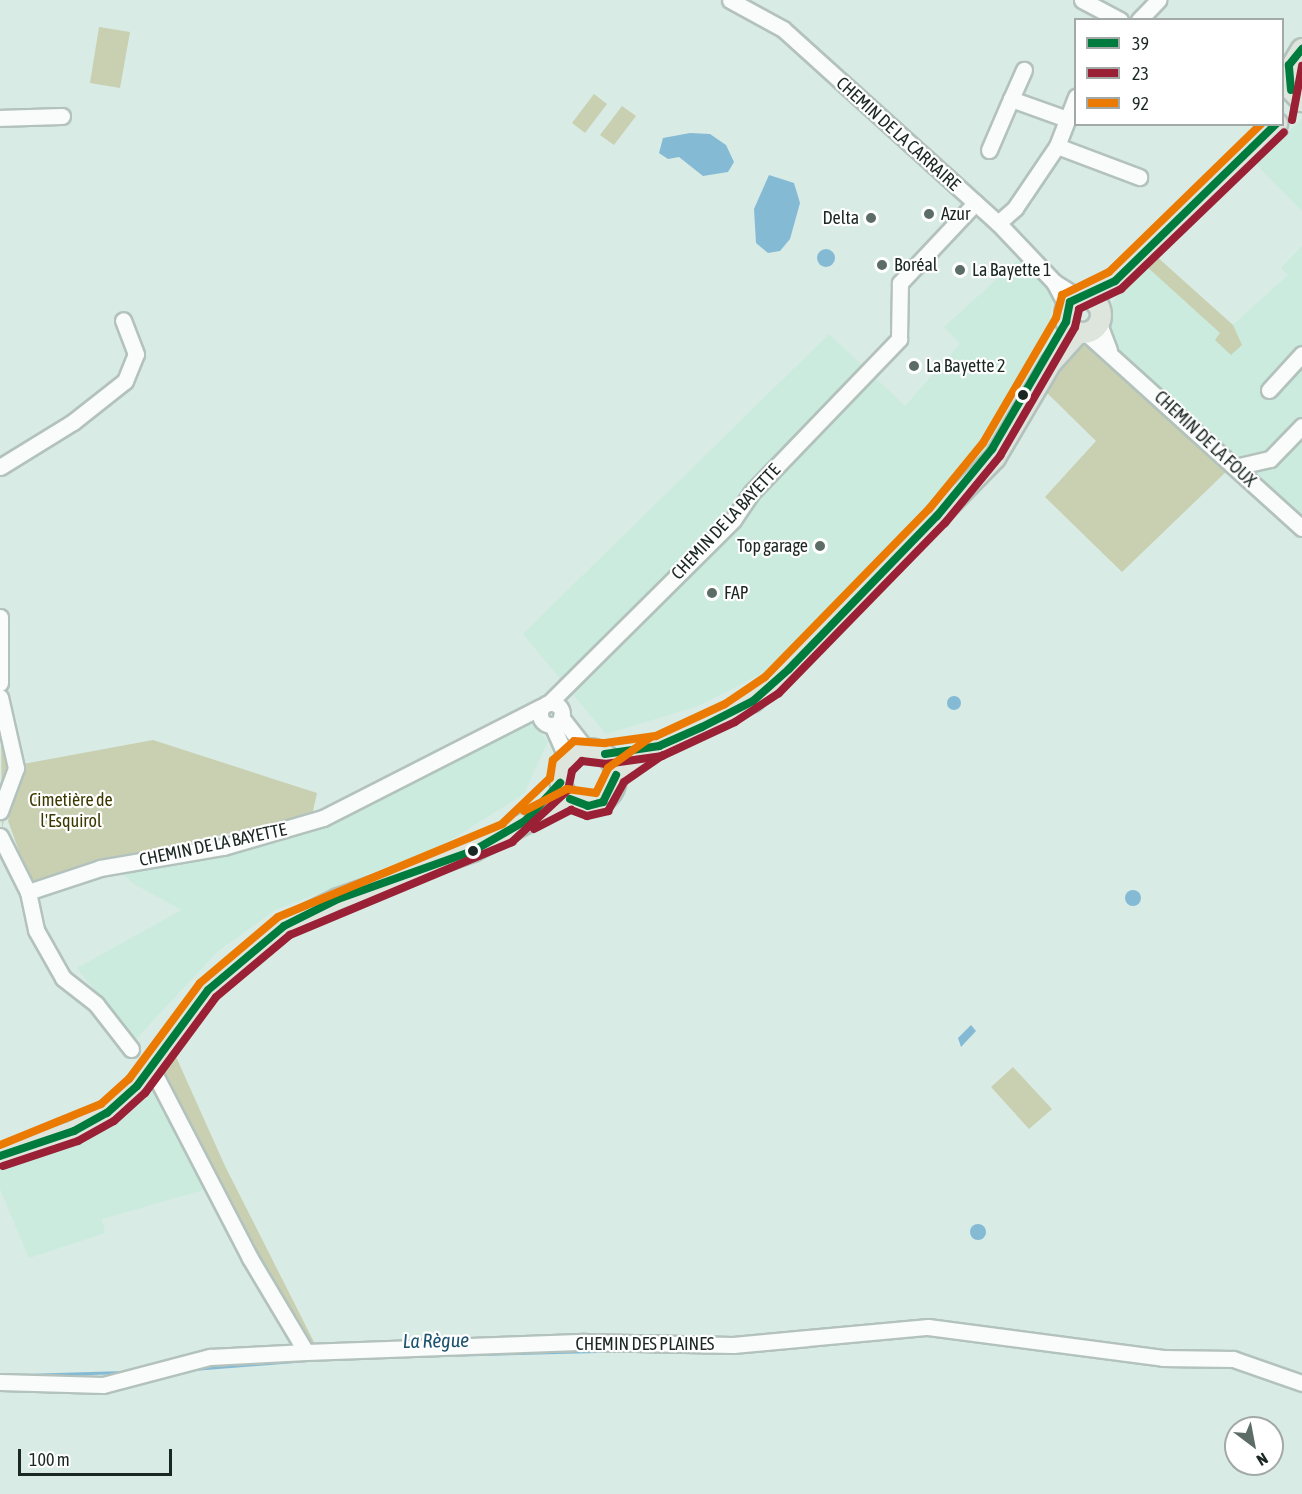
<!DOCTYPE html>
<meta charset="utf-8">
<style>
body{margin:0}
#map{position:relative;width:1302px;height:1494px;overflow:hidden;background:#d8ebe4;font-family:"Asap Condensed",sans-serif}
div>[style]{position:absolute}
.built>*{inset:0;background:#caebde}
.green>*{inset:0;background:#c9d0b1}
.water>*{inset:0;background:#85bad5}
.round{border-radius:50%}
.stream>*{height:3px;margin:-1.5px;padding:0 1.5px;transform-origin:1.5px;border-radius:1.5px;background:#85bad5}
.roads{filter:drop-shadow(2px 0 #b3c2bc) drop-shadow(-2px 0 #b3c2bc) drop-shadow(0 2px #b3c2bc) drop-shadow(0 -2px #b3c2bc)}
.minor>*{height:15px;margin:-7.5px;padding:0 7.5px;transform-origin:7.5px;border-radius:7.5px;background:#f9fcfb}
.minor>.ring{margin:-7.5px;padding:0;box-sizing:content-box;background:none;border:15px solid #f9fcfb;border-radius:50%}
.major>*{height:20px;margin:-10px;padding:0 10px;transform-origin:10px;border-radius:10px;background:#dde5dd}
.major>.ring{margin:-10px;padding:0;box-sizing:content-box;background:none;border:20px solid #dde5dd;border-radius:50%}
.bus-1>*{height:8px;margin:-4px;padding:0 4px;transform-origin:4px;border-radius:4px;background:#007b3e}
.bus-2>*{height:8px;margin:-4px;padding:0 4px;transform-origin:4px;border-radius:4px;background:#992035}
.bus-3>*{height:8px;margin:-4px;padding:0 4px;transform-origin:4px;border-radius:4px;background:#eb7a02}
.dots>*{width:16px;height:16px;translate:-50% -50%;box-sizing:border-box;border:3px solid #fff;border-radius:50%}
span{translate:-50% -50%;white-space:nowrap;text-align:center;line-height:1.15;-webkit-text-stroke:4.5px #fff;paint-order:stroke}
.street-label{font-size:18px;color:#1a2722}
.poi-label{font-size:18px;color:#1a2722}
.left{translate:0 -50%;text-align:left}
.right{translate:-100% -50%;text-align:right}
.park-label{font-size:18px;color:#3c3800}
.water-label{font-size:20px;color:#1e536f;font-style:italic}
.legend{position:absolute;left:1074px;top:18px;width:210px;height:108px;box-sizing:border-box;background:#fff;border:2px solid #a3a9a7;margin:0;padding:8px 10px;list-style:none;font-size:18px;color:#1a2722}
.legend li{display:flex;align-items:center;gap:12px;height:30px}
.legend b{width:30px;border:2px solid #a3a9a7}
.north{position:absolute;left:1224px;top:1416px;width:60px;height:60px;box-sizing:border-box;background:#fff;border:2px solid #a3a9a7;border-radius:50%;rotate:148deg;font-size:16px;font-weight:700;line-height:24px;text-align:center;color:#1a2722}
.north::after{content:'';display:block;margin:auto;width:21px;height:27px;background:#5c6c66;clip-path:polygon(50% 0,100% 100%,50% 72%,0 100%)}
.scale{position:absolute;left:18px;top:1449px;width:154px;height:27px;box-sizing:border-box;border:3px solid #1a2722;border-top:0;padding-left:8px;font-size:18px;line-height:21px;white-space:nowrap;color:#1a2722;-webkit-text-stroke:4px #fff;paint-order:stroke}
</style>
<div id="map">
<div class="built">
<div style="clip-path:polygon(1302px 119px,1302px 211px,1255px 163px)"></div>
<div style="clip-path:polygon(1302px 246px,1302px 520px,1105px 343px,1110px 335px,1110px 305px,1145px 265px,1221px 333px,1241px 345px,1233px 325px,1288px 275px,1281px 268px)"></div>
<div style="clip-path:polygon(1019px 259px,1053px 296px,1050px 320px,988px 448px,763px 673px,698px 706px,606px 734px,523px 634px,829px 334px,905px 406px,960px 344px,944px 327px)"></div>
<div style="clip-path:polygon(528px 721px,548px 741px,524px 794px,441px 846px,275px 910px,217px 952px,135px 1040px,77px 968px,182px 910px,134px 884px,116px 868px,326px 825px)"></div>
<div style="clip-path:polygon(153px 1075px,210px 1188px,102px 1219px,105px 1233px,29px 1258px,0 1189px,0 1163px,63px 1142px)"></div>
</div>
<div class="green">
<div style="clip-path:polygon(99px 27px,130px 32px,120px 88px,90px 83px)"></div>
<div style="clip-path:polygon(594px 94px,607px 104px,585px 133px,572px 123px)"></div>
<div style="clip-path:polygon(622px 106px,636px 116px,614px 145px,600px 135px)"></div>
<div style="clip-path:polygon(1155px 255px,1233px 325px,1242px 345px,1231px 355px,1215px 340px,1220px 333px,1145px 265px)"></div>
<div style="clip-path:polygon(1085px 343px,1094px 345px,1229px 469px,1122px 572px,1045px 497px,1096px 441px,1042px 388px,1069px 346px)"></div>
<div style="clip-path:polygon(0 625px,7px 630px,9px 646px,1px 696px,16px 753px,2px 830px)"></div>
<div style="clip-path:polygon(153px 740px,317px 793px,312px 815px,118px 858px,31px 884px,8px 821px,23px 764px)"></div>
<div style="clip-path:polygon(173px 1050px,225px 1166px,315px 1344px,299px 1348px,153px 1075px)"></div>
<div style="clip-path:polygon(1013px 1067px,1052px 1109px,1029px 1129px,991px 1087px)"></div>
</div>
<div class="water">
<div style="clip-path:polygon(690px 133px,710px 134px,726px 145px,734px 162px,728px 172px,703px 176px,679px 157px,668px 159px,659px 153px,663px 138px)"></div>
<div style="clip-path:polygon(769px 175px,794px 183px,800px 203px,790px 239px,780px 251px,768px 253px,756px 243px,754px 209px)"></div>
<div class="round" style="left:817px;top:249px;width:18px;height:18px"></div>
<div class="round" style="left:947px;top:696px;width:14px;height:14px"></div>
<div class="round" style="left:1125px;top:890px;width:16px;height:16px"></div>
<div style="clip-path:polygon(971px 1025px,976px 1031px,961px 1047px,958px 1038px)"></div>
<div class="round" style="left:970px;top:1224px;width:16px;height:16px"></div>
</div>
<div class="stream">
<div style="left:1123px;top:356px;width:55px;rotate:41.3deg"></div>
<div style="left:405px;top:1356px;width:222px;rotate:-1.5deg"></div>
<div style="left:193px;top:1369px;width:140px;rotate:-4.5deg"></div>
<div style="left:23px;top:1375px;width:101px;rotate:-1.7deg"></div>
</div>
<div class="roads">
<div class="minor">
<div style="left:730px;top:0;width:60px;rotate:28.7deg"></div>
<div style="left:783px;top:29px;width:290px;rotate:42.1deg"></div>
<div style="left:998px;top:223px;width:81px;rotate:46.5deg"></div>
<div style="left:1054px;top:282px;width:28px;rotate:32deg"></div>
<div style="left:1082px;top:0;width:43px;rotate:27.8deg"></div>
<div style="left:1139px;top:20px;width:28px;rotate:-46deg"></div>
<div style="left:1011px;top:99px;width:32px;rotate:-66deg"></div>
<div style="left:0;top:118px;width:62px;rotate:-1.8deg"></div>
<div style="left:1057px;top:146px;width:88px;rotate:20.7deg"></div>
<div style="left:989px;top:150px;width:56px;rotate:-66.7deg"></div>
<div style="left:1011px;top:99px;width:59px;rotate:19.7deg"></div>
<div style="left:998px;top:223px;width:23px;rotate:-41deg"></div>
<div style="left:1015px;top:208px;width:75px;rotate:-55.9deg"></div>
<div style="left:1057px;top:146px;width:53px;rotate:-68.8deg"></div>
<div style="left:1054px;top:282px;width:27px;rotate:62deg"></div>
<div style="left:1099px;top:324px;width:28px;rotate:69deg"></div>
<div style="left:1086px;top:333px;width:291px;rotate:42.1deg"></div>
<div style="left:1269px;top:390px;width:49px;rotate:-47.5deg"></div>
<div style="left:0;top:467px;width:86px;rotate:-31.7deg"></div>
<div style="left:73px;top:422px;width:66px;rotate:-38.3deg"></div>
<div style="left:125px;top:381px;width:29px;rotate:-68deg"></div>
<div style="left:136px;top:354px;width:36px;rotate:-111deg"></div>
<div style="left:1235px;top:467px;width:36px;rotate:-13deg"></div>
<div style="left:1270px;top:459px;width:46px;rotate:-45.9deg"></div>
<div style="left:0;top:617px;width:66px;rotate:90deg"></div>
<div style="left:0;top:697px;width:73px;rotate:77.3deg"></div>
<div style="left:16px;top:768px;width:46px;rotate:110.4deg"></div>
<div class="ring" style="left:540px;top:703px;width:7px;height:7px"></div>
<div style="left:549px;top:703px;width:260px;rotate:-44.8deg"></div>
<div style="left:733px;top:520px;width:32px;rotate:-56deg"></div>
<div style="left:751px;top:493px;width:214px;rotate:-46.1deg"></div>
<div style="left:899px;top:339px;width:56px;rotate:-89deg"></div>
<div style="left:900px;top:283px;width:110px;rotate:-46.8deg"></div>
<div style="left:561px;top:717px;width:41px;rotate:52deg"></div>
<div style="left:553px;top:727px;width:35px;rotate:66deg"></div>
<div style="left:0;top:836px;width:63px;rotate:63.4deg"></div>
<div style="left:28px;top:892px;width:39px;rotate:78deg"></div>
<div style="left:36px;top:930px;width:55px;rotate:60.6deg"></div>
<div style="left:63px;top:978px;width:42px;rotate:38.2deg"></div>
<div style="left:96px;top:1004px;width:57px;rotate:52.1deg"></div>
<div style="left:28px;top:892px;width:76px;rotate:-18.4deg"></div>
<div style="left:100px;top:868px;width:125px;rotate:-9.7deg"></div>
<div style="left:223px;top:847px;width:104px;rotate:-16.2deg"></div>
<div style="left:323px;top:818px;width:245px;rotate:-27deg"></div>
<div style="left:151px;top:1067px;width:215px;rotate:62.6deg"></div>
<div style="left:250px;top:1258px;width:109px;rotate:59.2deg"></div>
<div style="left:306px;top:1352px;width:279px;rotate:-2.1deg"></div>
<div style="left:585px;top:1342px;width:148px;rotate:1.2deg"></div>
<div style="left:733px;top:1345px;width:196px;rotate:-5.3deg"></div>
<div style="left:928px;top:1327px;width:237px;rotate:7.5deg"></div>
<div style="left:1163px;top:1358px;width:70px;rotate:0.8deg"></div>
<div style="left:1233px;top:1359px;width:73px;rotate:19.2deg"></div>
<div style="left:0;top:1382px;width:103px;rotate:1.7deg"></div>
<div style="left:103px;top:1385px;width:111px;rotate:-14.7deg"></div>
<div style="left:210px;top:1357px;width:96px;rotate:-3deg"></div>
</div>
<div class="major">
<div style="left:1302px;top:49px;width:29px;rotate:121deg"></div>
<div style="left:1287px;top:74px;width:16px;rotate:76deg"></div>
<div style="left:1291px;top:90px;width:16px;rotate:45deg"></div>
<div class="ring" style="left:1065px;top:297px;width:16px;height:16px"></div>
<div style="left:1085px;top:297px;width:34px;rotate:-28deg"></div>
<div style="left:1115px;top:281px;width:226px;rotate:-44.1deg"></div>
<div class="ring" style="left:560px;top:749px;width:36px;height:36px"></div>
<div style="left:616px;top:775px;width:52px;rotate:-34deg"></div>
<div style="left:659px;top:746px;width:104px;rotate:-25.6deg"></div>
<div style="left:753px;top:701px;width:48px;rotate:-41.6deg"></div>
<div style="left:789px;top:669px;width:295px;rotate:-45.7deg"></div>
<div style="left:995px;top:458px;width:110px;rotate:-59.5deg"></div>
<div style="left:1051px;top:363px;width:40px;rotate:-48deg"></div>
<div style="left:0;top:1156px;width:78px;rotate:-18.7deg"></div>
<div style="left:74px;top:1131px;width:38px;rotate:-29deg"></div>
<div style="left:107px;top:1113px;width:40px;rotate:-42deg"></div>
<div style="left:137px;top:1086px;width:119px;rotate:-53.5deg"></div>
<div style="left:208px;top:990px;width:99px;rotate:-40.1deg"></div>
<div style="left:284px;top:926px;width:60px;rotate:-26.6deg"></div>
<div style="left:338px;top:899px;width:143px;rotate:-19.6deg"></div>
<div style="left:473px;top:851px;width:110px;rotate:-28.2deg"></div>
</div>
</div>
<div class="bus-1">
<div style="left:1291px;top:90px;width:25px;rotate:-95deg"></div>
<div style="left:1289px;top:65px;width:21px;rotate:-51deg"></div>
<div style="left:1066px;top:322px;width:20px;rotate:-79deg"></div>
<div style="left:1070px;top:302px;width:50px;rotate:-25deg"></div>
<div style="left:1115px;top:281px;width:225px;rotate:-44.3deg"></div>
<div style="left:605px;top:754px;width:55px;rotate:-8.4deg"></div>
<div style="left:659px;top:746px;width:47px;rotate:-23.8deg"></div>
<div style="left:702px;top:727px;width:57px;rotate:-27deg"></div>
<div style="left:753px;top:701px;width:48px;rotate:-41.6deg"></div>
<div style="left:789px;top:669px;width:213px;rotate:-46deg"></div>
<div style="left:937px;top:516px;width:87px;rotate:-50.6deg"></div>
<div style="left:992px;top:449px;width:147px;rotate:-59.8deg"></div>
<div style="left:570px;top:799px;width:19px;rotate:21deg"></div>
<div style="left:588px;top:806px;width:16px;rotate:-15deg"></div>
<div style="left:603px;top:802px;width:30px;rotate:-64deg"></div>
<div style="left:0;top:1156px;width:78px;rotate:-18.7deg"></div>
<div style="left:74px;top:1131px;width:38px;rotate:-29deg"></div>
<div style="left:107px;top:1113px;width:40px;rotate:-42deg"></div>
<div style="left:137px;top:1086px;width:119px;rotate:-53.5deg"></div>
<div style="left:208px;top:990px;width:99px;rotate:-40.1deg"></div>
<div style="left:284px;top:926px;width:60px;rotate:-26.6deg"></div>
<div style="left:338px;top:899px;width:143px;rotate:-19.6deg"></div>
<div style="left:473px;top:851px;width:60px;rotate:-30deg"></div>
<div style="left:525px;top:821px;width:52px;rotate:-47.4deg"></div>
</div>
<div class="bus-2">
<div style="left:1292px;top:120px;width:55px;rotate:-79.5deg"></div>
<div style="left:534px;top:829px;width:42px;rotate:-27.2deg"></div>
<div style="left:571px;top:810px;width:17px;rotate:21deg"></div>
<div style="left:587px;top:816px;width:22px;rotate:-13deg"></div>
<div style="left:608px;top:811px;width:33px;rotate:-61deg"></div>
<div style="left:624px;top:782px;width:47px;rotate:-34.7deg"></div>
<div style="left:3px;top:1166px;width:79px;rotate:-18.4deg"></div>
<div style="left:78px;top:1141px;width:41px;rotate:-29.1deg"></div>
<div style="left:114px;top:1121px;width:42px;rotate:-42.1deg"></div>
<div style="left:145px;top:1093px;width:119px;rotate:-53.5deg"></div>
<div style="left:216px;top:997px;width:97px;rotate:-40deg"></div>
<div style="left:290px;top:935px;width:241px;rotate:-22.7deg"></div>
<div style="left:512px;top:842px;width:76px;rotate:-42.9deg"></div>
<div style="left:568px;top:790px;width:19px;rotate:-78deg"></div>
<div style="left:572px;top:771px;width:14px;rotate:-45deg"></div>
<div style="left:582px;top:761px;width:23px;rotate:7deg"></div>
<div style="left:605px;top:764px;width:58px;rotate:-8deg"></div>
<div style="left:662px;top:756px;width:81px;rotate:-25deg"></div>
<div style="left:735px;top:722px;width:53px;rotate:-33.4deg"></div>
<div style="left:779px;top:693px;width:238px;rotate:-45.7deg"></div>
<div style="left:945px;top:523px;width:87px;rotate:-50.6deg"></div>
<div style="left:1000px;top:456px;width:149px;rotate:-59.8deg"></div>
<div style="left:1075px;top:327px;width:18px;rotate:-77deg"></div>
<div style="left:1079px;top:309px;width:47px;rotate:-25.5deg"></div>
<div style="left:1121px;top:289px;width:226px;rotate:-43.9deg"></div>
</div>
<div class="bus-3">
<div style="left:524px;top:811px;width:48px;rotate:-27.1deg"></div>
<div style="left:567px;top:789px;width:29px;rotate:8deg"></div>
<div style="left:596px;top:793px;width:28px;rotate:-64deg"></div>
<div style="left:608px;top:768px;width:53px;rotate:-35.8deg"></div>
<div style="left:0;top:1145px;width:109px;rotate:-22.1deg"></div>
<div style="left:101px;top:1104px;width:38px;rotate:-42deg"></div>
<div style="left:129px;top:1079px;width:119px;rotate:-53.5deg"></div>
<div style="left:200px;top:983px;width:102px;rotate:-40.2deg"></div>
<div style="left:278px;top:917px;width:243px;rotate:-22.5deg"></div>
<div style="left:502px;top:824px;width:66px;rotate:-43.8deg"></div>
<div style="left:550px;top:778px;width:18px;rotate:-81deg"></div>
<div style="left:553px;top:760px;width:28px;rotate:-42deg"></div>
<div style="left:574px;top:741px;width:31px;rotate:4deg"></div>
<div style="left:605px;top:743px;width:51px;rotate:-7.8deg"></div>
<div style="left:656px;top:736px;width:76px;rotate:-24.9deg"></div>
<div style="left:725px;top:704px;width:48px;rotate:-34deg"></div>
<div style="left:765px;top:677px;width:235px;rotate:-45.7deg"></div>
<div style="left:929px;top:509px;width:85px;rotate:-50.7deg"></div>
<div style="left:983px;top:443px;width:145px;rotate:-59.7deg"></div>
<div style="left:1056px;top:318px;width:24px;rotate:-75deg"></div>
<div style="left:1062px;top:295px;width:52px;rotate:-26.1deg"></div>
<div style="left:1109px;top:272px;width:212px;rotate:-44.2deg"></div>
</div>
<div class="dots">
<div style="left:929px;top:214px;background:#5c6c66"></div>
<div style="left:871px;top:218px;background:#5c6c66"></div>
<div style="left:882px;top:265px;background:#5c6c66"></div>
<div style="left:960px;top:270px;background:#5c6c66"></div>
<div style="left:914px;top:366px;background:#5c6c66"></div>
<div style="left:1023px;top:395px;background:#1a2722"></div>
<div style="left:820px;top:546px;background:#5c6c66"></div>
<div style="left:712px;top:593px;background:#5c6c66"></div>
<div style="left:473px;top:851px;background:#1a2722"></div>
</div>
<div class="street-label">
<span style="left:898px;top:134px;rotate:42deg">CHEMIN DE LA CARRAIRE</span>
<span style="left:1205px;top:439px;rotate:43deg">CHEMIN DE LA FOUX</span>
<span style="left:726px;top:522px;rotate:-47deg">CHEMIN DE LA BAYETTE</span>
<span style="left:213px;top:845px;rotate:-12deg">CHEMIN DE LA BAYETTE</span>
<span style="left:645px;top:1344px">CHEMIN DES PLAINES</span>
</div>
<div class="poi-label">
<span class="left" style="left:941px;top:214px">Azur</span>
<span class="right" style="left:859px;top:218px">Delta</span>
<span class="left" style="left:894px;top:265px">Boréal</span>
<span class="left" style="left:972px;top:270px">La Bayette 1</span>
<span class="left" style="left:926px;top:366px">La Bayette 2</span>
<span class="right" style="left:808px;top:546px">Top garage</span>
<span class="left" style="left:724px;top:593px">FAP</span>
</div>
<div class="park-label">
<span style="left:71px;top:811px">Cimetière de<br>l'Esquirol</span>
</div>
<div class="water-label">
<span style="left:436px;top:1340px;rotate:-1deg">La Règue</span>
</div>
<ul class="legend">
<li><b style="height:8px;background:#007b3e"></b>39</li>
<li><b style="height:8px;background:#992035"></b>23</li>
<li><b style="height:8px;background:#eb7a02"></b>92</li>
</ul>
<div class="north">N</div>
<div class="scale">100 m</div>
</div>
